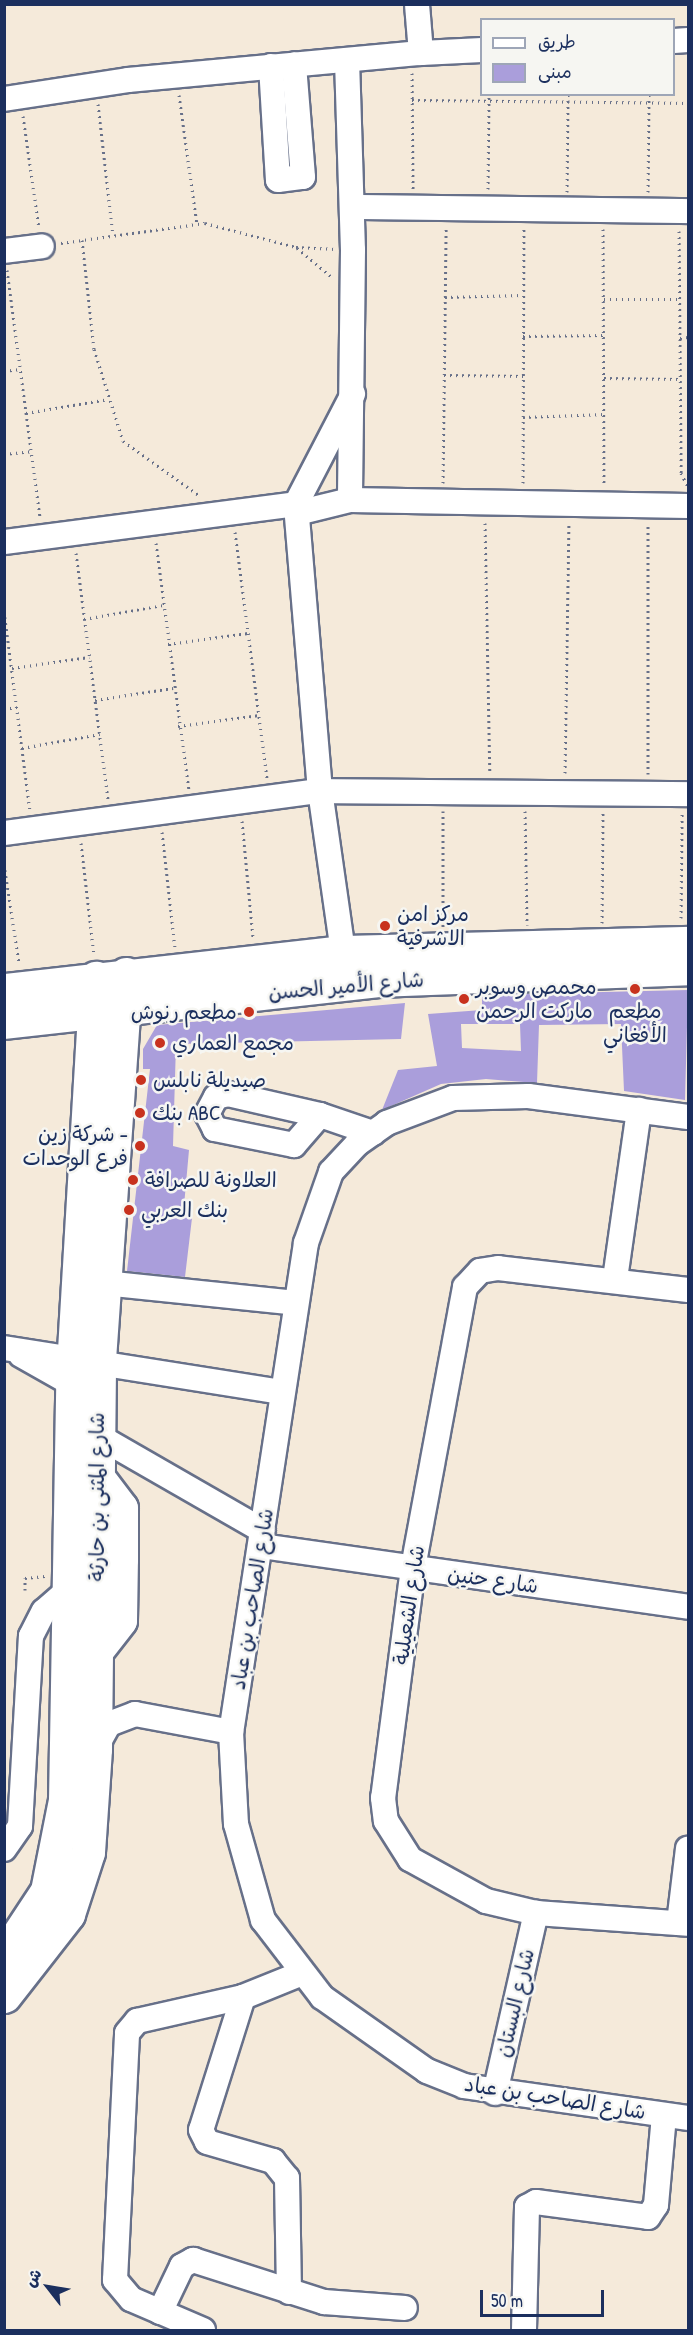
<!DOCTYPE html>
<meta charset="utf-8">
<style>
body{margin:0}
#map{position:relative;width:693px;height:2335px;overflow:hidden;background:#f5eada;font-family:"Patrick Hand","Playpen Sans Arabic",sans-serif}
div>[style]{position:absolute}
.building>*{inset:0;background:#aa9edb}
.path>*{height:3px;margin-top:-1.5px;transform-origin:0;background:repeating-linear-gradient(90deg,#677089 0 1.5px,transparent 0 6px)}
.roads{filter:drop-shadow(2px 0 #677089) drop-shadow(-2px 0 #677089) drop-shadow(0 2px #677089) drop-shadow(0 -2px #677089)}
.minor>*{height:24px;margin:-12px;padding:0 12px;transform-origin:12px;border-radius:12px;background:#fff}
.highway>*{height:33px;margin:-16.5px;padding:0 16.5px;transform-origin:16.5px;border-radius:16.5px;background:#fff}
.dots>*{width:16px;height:16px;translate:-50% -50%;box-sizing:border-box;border:3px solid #f6f6f2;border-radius:50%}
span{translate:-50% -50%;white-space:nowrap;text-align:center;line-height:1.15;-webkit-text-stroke:5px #f6f6f2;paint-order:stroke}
.poi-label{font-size:21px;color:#1b2f5e}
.left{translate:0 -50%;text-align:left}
.right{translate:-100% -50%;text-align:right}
.street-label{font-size:21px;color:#1b2f5e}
.frame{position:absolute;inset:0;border:6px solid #1b2f5e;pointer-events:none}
.legend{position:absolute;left:480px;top:18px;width:195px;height:78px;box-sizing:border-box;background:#f6f6f2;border:2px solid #9ea6b7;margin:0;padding:8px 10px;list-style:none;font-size:18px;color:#1b2f5e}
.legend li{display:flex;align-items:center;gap:12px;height:30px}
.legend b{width:30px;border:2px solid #9ea6b7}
.north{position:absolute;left:18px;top:2257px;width:60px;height:60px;-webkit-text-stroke:4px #f6f6f2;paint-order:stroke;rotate:301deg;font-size:16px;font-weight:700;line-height:24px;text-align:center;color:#1b2f5e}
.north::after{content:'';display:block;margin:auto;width:21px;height:27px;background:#1b2f5e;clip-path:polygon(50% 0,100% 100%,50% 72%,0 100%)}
.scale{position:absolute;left:480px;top:2290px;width:124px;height:27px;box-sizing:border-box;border:3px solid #1b2f5e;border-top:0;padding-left:8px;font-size:18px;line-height:21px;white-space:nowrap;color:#1b2f5e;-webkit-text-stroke:4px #f6f6f2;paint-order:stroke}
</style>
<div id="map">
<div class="building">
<div style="clip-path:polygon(evenodd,688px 990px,685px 1100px,624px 1091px,621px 1024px,539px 1025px,537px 1083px,486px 1079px,441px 1084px,382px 1110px,398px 1070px,437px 1066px,428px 1014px,482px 1010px,482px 995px,688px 990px,461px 1024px,520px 1024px,521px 1051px,462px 1048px,461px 1024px)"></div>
<div style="clip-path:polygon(405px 1003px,401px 1039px,176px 1044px,173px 1146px,189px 1150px,183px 1217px,192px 1218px,185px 1277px,127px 1271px,150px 1069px,143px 1069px,143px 1049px,157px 1025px)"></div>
</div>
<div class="path">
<div style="left:412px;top:73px;width:117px;rotate:89.5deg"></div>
<div style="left:179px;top:95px;width:130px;rotate:82.1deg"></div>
<div style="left:412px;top:100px;width:276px;rotate:0.6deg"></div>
<div style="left:98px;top:104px;width:132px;rotate:83.5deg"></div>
<div style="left:23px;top:116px;width:113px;rotate:81.9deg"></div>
<div style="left:488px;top:189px;width:95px;rotate:-89.4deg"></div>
<div style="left:567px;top:192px;width:98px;rotate:-89.4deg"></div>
<div style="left:648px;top:192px;width:98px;rotate:-89.4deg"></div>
<div style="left:603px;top:229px;width:257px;rotate:89.8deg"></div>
<div style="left:679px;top:231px;width:242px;rotate:89.5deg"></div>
<div style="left:681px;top:473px;width:16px;rotate:63deg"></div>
<div style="left:82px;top:240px;width:110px;rotate:83.7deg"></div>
<div style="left:94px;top:349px;width:96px;rotate:72.5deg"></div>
<div style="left:123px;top:441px;width:95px;rotate:35.5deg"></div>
<div style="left:61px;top:243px;width:145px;rotate:-7.9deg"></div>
<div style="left:205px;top:223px;width:94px;rotate:14.8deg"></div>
<div style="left:296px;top:247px;width:39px;rotate:3deg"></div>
<div style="left:297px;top:248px;width:47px;rotate:39.8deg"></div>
<div style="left:7px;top:270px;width:249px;rotate:82.4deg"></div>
<div style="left:445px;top:297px;width:78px;rotate:-1.5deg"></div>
<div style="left:604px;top:299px;width:76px"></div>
<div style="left:523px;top:336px;width:81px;rotate:-0.7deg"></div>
<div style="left:680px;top:338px;width:8px;rotate:-7deg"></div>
<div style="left:4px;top:371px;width:16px;rotate:-7deg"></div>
<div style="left:444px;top:375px;width:79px;rotate:0.7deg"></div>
<div style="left:604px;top:378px;width:76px;rotate:0.8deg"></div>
<div style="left:26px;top:413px;width:84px;rotate:-9.6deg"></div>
<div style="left:523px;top:417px;width:81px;rotate:-2.1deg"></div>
<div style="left:4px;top:454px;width:27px;rotate:-6deg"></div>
<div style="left:443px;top:483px;width:257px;rotate:-89.3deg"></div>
<div style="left:523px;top:483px;width:255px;rotate:-89.8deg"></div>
<div style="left:485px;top:523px;width:251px;rotate:88.9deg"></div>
<div style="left:235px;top:532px;width:249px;rotate:82.6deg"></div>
<div style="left:156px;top:543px;width:248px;rotate:82.4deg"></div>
<div style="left:76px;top:553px;width:248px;rotate:82.6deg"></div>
<div style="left:4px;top:611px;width:202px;rotate:82.6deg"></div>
<div style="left:84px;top:619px;width:80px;rotate:-10deg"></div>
<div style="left:168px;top:644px;width:81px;rotate:-7.8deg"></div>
<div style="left:12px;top:668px;width:78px;rotate:-8.1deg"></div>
<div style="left:95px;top:700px;width:79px;rotate:-8.7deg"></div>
<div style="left:4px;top:709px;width:13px;rotate:-9deg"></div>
<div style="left:178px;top:726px;width:82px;rotate:-7.7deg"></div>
<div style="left:22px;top:748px;width:79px;rotate:-10.2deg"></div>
<div style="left:565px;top:773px;width:249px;rotate:-89.1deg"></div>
<div style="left:648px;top:774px;width:248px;rotate:-90deg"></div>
<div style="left:443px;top:811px;width:116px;rotate:90deg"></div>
<div style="left:525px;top:811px;width:114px;rotate:89deg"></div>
<div style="left:242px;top:821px;width:117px;rotate:84.6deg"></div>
<div style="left:162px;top:832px;width:117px;rotate:83.6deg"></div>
<div style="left:81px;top:843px;width:113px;rotate:83.4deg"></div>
<div style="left:4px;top:864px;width:100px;rotate:81.4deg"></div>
<div style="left:681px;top:918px;width:104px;rotate:-89.4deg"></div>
<div style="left:602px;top:923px;width:110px;rotate:-89.5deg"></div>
<div style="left:25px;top:1590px;width:12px;rotate:-90deg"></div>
<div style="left:25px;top:1578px;width:20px;rotate:-6deg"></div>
</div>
<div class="roads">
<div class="minor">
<div style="left:674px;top:41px;width:14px;rotate:-4deg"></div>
<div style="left:421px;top:53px;width:61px;rotate:-2.8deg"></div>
<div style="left:347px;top:60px;width:190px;rotate:88.2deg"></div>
<div style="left:353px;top:250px;width:250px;rotate:90.7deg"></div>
<div style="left:271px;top:66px;width:114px;rotate:86.5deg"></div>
<div style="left:278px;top:180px;width:25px;rotate:-7deg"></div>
<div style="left:303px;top:177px;width:113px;rotate:-94.6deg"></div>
<div style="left:4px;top:99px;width:125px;rotate:-8.7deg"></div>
<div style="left:128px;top:80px;width:294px;rotate:-5.3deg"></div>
<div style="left:421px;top:53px;width:49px;rotate:-94.7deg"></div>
<div style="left:353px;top:207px;width:335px;rotate:0.7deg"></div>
<div style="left:4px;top:251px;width:38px;rotate:-7deg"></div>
<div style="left:297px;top:513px;width:55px;rotate:-13.8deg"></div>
<div style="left:350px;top:500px;width:338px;rotate:1deg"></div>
<div style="left:4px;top:542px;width:294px;rotate:-7.4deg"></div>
<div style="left:4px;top:833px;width:319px;rotate:-7.6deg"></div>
<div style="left:320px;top:791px;width:368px;rotate:0.5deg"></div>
<div style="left:343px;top:952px;width:163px;rotate:-98.1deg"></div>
<div style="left:320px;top:791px;width:288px;rotate:-94.8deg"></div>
<div style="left:296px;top:504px;width:124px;rotate:-62.6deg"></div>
<div style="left:320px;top:1115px;width:40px;rotate:131deg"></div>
<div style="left:294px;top:1145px;width:81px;rotate:-168.6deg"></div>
<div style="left:215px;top:1129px;width:17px;rotate:-118deg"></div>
<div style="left:207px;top:1114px;width:19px;rotate:-62deg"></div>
<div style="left:216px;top:1097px;width:12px;rotate:-14deg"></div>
<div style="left:228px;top:1094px;width:94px;rotate:12.9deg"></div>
<div style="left:320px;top:1115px;width:56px;rotate:18.8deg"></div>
<div style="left:688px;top:1117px;width:161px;rotate:-172.5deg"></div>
<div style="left:528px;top:1096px;width:75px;rotate:178.5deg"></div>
<div style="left:453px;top:1098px;width:71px;rotate:159.3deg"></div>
<div style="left:387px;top:1123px;width:37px;rotate:145deg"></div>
<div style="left:357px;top:1144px;width:38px;rotate:133deg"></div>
<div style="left:331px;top:1172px;width:75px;rotate:109.4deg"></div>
<div style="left:306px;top:1243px;width:495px;rotate:98.7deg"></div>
<div style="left:231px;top:1732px;width:92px;rotate:86.9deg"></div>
<div style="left:236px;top:1824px;width:100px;rotate:74.3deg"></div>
<div style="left:263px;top:1920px;width:97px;rotate:52.5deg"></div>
<div style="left:322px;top:1997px;width:128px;rotate:35.2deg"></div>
<div style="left:427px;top:2071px;width:40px;rotate:22deg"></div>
<div style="left:464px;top:2086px;width:226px;rotate:8.1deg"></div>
<div style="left:615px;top:1279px;width:171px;rotate:-81.9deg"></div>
<div style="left:104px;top:1283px;width:193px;rotate:5.9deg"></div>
<div style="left:688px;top:1290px;width:191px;rotate:-173.4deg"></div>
<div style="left:498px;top:1268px;width:18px;rotate:171deg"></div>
<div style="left:480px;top:1271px;width:22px;rotate:133deg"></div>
<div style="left:465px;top:1287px;width:286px;rotate:100.5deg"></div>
<div style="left:413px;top:1568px;width:232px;rotate:97.4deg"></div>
<div style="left:383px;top:1798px;width:23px;rotate:83deg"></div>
<div style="left:386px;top:1821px;width:45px;rotate:57.7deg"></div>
<div style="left:410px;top:1859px;width:87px;rotate:28.9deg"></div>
<div style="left:486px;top:1901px;width:51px;rotate:13.5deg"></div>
<div style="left:536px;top:1913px;width:152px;rotate:4.1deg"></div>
<div style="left:4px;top:1348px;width:280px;rotate:9deg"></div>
<div style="left:21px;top:1355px;width:59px;rotate:29.6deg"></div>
<div style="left:98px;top:1436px;width:190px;rotate:29.9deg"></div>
<div style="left:262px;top:1546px;width:430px;rotate:8.1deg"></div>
<div style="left:95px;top:1749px;width:29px;rotate:-61deg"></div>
<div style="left:109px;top:1724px;width:28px;rotate:-21deg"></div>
<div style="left:135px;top:1714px;width:98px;rotate:10.6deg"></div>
<div style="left:4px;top:1849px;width:28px;rotate:-55deg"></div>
<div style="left:20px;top:1826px;width:190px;rotate:-86.7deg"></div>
<div style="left:31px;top:1636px;width:28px;rotate:-63deg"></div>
<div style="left:44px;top:1611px;width:30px;rotate:-41deg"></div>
<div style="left:679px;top:1923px;width:75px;rotate:-83.1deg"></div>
<div style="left:243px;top:1997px;width:139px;rotate:107.5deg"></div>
<div style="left:201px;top:2130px;width:13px;rotate:63deg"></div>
<div style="left:207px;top:2142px;width:69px;rotate:16.1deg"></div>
<div style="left:273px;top:2161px;width:22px;rotate:51deg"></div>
<div style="left:287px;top:2178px;width:114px;rotate:89deg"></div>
<div style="left:495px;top:2093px;width:185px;rotate:-77.2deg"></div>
<div style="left:160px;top:2312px;width:51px;rotate:-64.4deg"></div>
<div style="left:182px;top:2266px;width:13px;rotate:-29deg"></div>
<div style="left:193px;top:2260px;width:138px;rotate:17.8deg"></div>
<div style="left:324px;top:2302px;width:81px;rotate:4.2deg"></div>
<div style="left:203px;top:2330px;width:78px;rotate:-156.7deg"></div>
<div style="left:131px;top:2299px;width:25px;rotate:-130deg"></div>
<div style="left:115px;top:2280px;width:247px;rotate:-87.2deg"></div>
<div style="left:127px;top:2033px;width:16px;rotate:-50deg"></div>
<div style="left:137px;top:2021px;width:109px;rotate:-12.8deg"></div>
<div style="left:243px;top:1997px;width:61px;rotate:-22deg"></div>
<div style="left:524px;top:2330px;width:123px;rotate:-88.6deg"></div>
<div style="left:527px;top:2207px;width:10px;rotate:-29deg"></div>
<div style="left:536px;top:2202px;width:113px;rotate:7.6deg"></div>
<div style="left:648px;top:2217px;width:14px;rotate:-56deg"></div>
<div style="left:656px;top:2205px;width:89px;rotate:-84.9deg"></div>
</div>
<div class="highway">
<div style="left:4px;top:990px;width:341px;rotate:-6.4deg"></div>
<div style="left:343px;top:952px;width:345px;rotate:-1.5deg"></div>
<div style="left:4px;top:1022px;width:378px;rotate:-6.4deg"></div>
<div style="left:380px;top:980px;width:308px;rotate:-2.2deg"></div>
<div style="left:96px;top:1651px;width:39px;rotate:-52deg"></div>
<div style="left:120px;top:1620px;width:61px;rotate:-89.1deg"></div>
<div style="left:121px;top:1559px;width:51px;rotate:-90deg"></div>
<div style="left:121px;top:1508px;width:39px;rotate:-127deg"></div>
<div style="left:4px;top:1956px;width:78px;rotate:-56.5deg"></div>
<div style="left:47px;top:1891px;width:93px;rotate:-78.8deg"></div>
<div style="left:65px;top:1800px;width:416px;rotate:-89deg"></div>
<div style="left:72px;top:1384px;width:407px;rotate:-86.6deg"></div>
<div style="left:4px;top:1996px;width:104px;rotate:-52deg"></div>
<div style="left:68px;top:1914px;width:65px;rotate:-72.1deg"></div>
<div style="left:88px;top:1852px;width:103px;rotate:-86.1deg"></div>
<div style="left:95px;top:1749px;width:390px;rotate:-89.4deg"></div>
<div style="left:99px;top:1359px;width:386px;rotate:-86deg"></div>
</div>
</div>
<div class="dots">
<div style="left:385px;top:926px;background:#c8321e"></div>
<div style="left:635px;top:989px;background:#c8321e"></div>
<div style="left:464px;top:999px;background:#c8321e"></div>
<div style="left:249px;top:1012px;background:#c8321e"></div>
<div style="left:160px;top:1043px;background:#c8321e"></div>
<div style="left:141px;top:1080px;background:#c8321e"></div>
<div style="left:140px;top:1113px;background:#c8321e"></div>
<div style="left:140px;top:1146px;background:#c8321e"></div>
<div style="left:133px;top:1180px;background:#c8321e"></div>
<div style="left:129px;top:1210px;background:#c8321e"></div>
</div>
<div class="poi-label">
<span class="left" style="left:397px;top:926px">مركز امن<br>الاشرفية</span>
<span class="left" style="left:476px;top:999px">محمص وسوبر<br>ماركت الرحمن</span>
<span style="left:635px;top:1023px">مطعم<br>الأفغاني</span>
<span class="right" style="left:237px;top:1012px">مطعم رنوش</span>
<span class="left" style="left:172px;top:1043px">مجمع العماري</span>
<span class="left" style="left:153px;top:1080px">صيديلة نابلس</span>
<span class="left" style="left:152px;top:1113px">بنك ABC</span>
<span class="right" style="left:128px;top:1146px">شركة زين -<br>فرع الوحدات</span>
<span class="left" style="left:145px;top:1180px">العلاونة للصرافة</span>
<span class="left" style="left:141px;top:1210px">بنك العربي</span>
</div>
<div class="street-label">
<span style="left:346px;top:986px;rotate:-5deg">شارع الأمير الحسن</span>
<span style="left:97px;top:1497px;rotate:-90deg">شارع المثنى بن حارثة</span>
<span style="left:493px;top:1580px;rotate:8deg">شارع حنين</span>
<span style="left:252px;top:1599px;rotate:-81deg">شارع الصاحب بن عباد</span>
<span style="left:409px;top:1605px;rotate:-82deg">شارع الشعيلية</span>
<span style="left:515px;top:2003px;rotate:-77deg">شارع البستان</span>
<span style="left:555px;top:2098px;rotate:9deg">شارع الصاحب بن عباد</span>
</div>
<div class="frame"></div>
<ul class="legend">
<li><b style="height:8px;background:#fff"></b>طريق</li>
<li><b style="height:16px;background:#aa9edb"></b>مبنى</li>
</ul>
<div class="north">ش</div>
<div class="scale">50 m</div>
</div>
